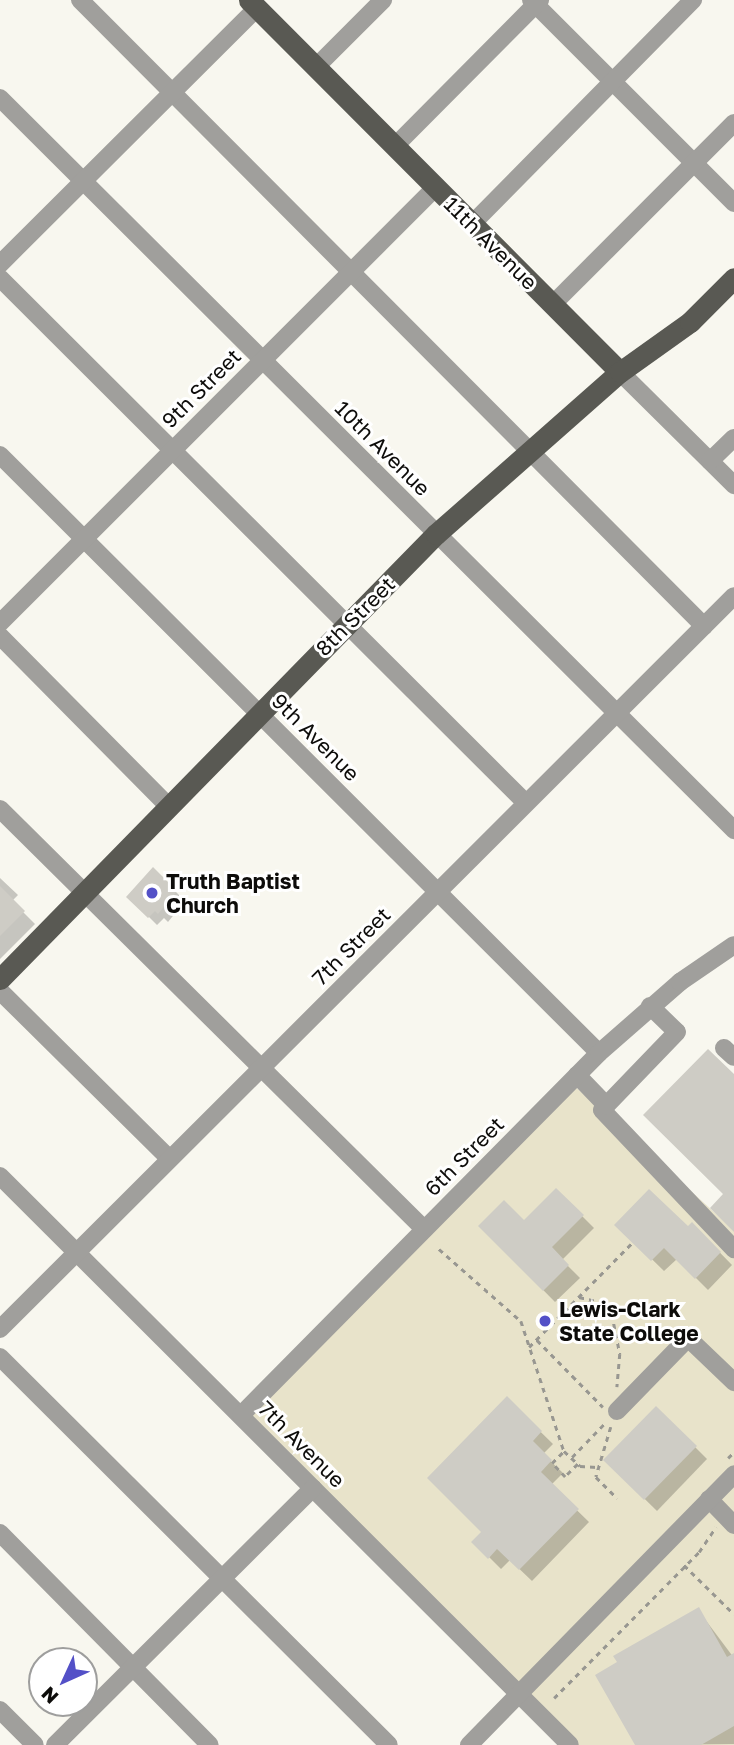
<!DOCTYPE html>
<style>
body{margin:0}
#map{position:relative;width:734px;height:1745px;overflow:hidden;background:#f8f7ef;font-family:"Golos Text",sans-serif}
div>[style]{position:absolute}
.green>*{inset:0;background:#e8e3ca}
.shadow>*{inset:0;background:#0003}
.building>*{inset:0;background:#ceccc5}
.path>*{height:2.5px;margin-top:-1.25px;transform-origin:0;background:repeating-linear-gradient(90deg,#989791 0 5px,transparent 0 10px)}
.minor>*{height:18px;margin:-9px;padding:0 9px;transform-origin:9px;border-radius:9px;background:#a09f9c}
.major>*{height:21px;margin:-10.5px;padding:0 10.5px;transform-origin:10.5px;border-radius:10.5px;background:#595953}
.dots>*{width:19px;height:19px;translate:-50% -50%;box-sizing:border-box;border:4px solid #fff;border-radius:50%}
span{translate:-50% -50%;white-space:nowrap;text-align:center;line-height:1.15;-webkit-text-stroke:6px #fff;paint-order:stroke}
.street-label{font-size:21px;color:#0d0c0a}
.poi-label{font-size:21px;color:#0d0c0a;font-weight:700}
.left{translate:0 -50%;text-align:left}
.north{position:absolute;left:28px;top:1647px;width:70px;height:70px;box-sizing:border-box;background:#fff;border:2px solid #9e9e9d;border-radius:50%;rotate:225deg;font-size:19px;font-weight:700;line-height:28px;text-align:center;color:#0d0c0a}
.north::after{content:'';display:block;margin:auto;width:24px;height:32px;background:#5350c7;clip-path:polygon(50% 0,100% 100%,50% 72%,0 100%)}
</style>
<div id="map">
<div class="green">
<div style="clip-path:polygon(570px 1082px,734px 1230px,734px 1745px,569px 1745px,241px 1415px)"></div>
</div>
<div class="shadow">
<div style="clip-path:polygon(153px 869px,185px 901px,168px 922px,164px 918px,157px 925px,129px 897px)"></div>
<div style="clip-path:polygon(0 878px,18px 895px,12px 901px,35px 924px,0 959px)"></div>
<div style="clip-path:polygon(556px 1190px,594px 1228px,562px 1260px,580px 1278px,555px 1302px,480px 1226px,524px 1222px)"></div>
<div style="clip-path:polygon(692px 1224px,732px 1265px,708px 1290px,677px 1259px,664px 1271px,617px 1225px,688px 1229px)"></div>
<div style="clip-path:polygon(507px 1399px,553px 1444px,543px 1454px,563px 1473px,551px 1485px,589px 1522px,532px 1581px,510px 1560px,501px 1569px,485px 1553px,483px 1532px)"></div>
<div style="clip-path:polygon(656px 1408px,707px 1459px,657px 1511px,605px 1460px)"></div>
<div style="clip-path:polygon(698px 1610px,734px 1658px,734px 1744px,637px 1745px)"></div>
</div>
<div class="building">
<div style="clip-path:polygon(153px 867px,177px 891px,158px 914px,155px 911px,148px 918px,126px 897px)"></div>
<div style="clip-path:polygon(0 886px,25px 911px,0 936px)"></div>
<div style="clip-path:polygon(708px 1049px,734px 1074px,734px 1232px,710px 1208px,723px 1194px,643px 1115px)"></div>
<div style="clip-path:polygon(556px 1188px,584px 1215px,552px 1247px,569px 1265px,543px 1291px,478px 1226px,504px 1200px,524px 1220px)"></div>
<div style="clip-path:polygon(649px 1189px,688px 1226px,692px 1222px,721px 1252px,695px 1279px,664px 1248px,651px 1261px,614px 1225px)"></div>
<div style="clip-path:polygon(507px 1396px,542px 1431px,533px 1441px,552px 1460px,541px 1472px,579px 1509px,519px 1570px,497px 1549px,488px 1559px,471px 1542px,481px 1532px,427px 1478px)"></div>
<div style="clip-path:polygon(656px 1406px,697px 1446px,644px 1500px,603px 1460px)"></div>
<div style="clip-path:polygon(699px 1607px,727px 1657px,734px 1653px,734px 1726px,701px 1745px,635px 1745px,595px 1675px,617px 1662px,613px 1656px)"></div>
</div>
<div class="path">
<div style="left:439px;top:1249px;width:109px;rotate:41.3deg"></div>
<div style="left:521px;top:1321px;width:137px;rotate:71.7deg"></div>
<div style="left:579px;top:1297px;width:32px;rotate:13deg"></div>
<div style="left:610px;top:1304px;width:51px;rotate:78.7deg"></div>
<div style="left:620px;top:1354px;width:33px;rotate:95deg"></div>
<div style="left:537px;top:1340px;width:94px;rotate:45.4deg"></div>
<div style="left:529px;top:1347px;width:146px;rotate:-45.3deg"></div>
<div style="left:611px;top:1427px;width:52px;rotate:106.7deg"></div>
<div style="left:596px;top:1477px;width:30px;rotate:45deg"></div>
<div style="left:572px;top:1457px;width:49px;rotate:-45.8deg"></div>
<div style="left:728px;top:1458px;width:8px;rotate:-45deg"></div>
<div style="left:578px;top:1464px;width:18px;rotate:135deg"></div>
<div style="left:565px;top:1477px;width:19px;rotate:-133deg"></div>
<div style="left:552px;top:1463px;width:17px;rotate:-45deg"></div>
<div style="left:564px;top:1451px;width:22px;rotate:43deg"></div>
<div style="left:580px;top:1466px;width:17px;rotate:3deg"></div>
<div style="left:684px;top:1565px;width:70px;rotate:44.4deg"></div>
<div style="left:554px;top:1698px;width:206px;rotate:-45.2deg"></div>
<div style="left:699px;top:1552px;width:30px;rotate:-56deg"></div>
</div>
<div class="minor">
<div style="left:80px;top:0;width:884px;rotate:45.09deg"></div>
<div style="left:531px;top:0;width:287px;rotate:45deg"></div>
<div style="left:316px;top:67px;width:95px;rotate:-45deg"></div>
<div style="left:0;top:98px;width:1037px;rotate:44.92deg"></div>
<div style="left:395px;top:146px;width:206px;rotate:-45.2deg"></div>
<div style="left:472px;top:224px;width:315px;rotate:-45.4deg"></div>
<div style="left:0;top:264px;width:363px;rotate:-44.9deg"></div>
<div style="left:0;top:278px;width:743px;rotate:44.95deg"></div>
<div style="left:553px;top:304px;width:256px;rotate:-45deg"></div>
<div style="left:620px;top:372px;width:161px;rotate:44.7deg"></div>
<div style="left:0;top:455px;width:846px;rotate:44.95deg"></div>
<div style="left:710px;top:461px;width:33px;rotate:-44deg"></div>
<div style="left:0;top:623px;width:617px;rotate:-45deg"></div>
<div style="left:0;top:636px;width:239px;rotate:45.3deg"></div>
<div style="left:0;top:809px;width:597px;rotate:44.73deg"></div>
<div style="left:0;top:991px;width:238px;rotate:44.7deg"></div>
<div style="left:650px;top:1006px;width:37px;rotate:44deg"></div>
<div style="left:677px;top:1032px;width:108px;rotate:133.9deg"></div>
<div style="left:602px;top:1110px;width:192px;rotate:46.5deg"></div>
<div style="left:724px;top:1048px;width:13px;rotate:42deg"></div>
<div style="left:577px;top:1075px;width:42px;rotate:46deg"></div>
<div style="left:0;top:1176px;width:805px;rotate:44.95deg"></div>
<div style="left:0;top:1329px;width:1037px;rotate:-44.96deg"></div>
<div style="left:0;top:1357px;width:549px;rotate:44.93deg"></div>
<div style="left:617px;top:1411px;width:102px;rotate:-45.8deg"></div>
<div style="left:688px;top:1338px;width:64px;rotate:43.7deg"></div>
<div style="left:241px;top:1415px;width:509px;rotate:-45.32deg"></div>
<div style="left:599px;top:1053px;width:108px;rotate:-41.2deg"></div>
<div style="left:680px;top:982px;width:65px;rotate:-34.4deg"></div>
<div style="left:709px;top:1499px;width:36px;rotate:46deg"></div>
<div style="left:0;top:1533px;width:298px;rotate:45.3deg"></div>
<div style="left:0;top:1710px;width:49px;rotate:45deg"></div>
<div style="left:55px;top:1745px;width:364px;rotate:-44.9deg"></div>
<div style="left:469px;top:1745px;width:379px;rotate:-45.6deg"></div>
</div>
<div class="major">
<div style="left:249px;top:0;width:525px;rotate:45.08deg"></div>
<div style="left:0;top:979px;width:623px;rotate:-45.59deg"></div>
<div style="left:436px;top:534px;width:245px;rotate:-41.4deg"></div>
<div style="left:620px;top:372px;width:86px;rotate:-35.5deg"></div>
<div style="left:690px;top:322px;width:62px;rotate:-45deg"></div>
</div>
<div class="dots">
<div style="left:152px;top:893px;background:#5350c7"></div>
<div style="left:545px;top:1321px;background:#5350c7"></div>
</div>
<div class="street-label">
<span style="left:491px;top:243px;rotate:45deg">11th Avenue</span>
<span style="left:201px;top:388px;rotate:-45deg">9th Street</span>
<span style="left:383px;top:448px;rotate:45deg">10th Avenue</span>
<span style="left:355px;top:616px;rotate:-45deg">8th Street</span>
<span style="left:316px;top:737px;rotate:45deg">9th Avenue</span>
<span style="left:351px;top:946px;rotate:-45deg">7th Street</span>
<span style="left:464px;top:1156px;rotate:-45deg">6th Street</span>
<span style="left:302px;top:1444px;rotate:45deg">7th Avenue</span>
</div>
<div class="poi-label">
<span class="left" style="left:166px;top:893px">Truth Baptist<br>Church</span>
<span class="left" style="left:559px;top:1321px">Lewis-Clark<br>State College</span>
</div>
<div class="north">N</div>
</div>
